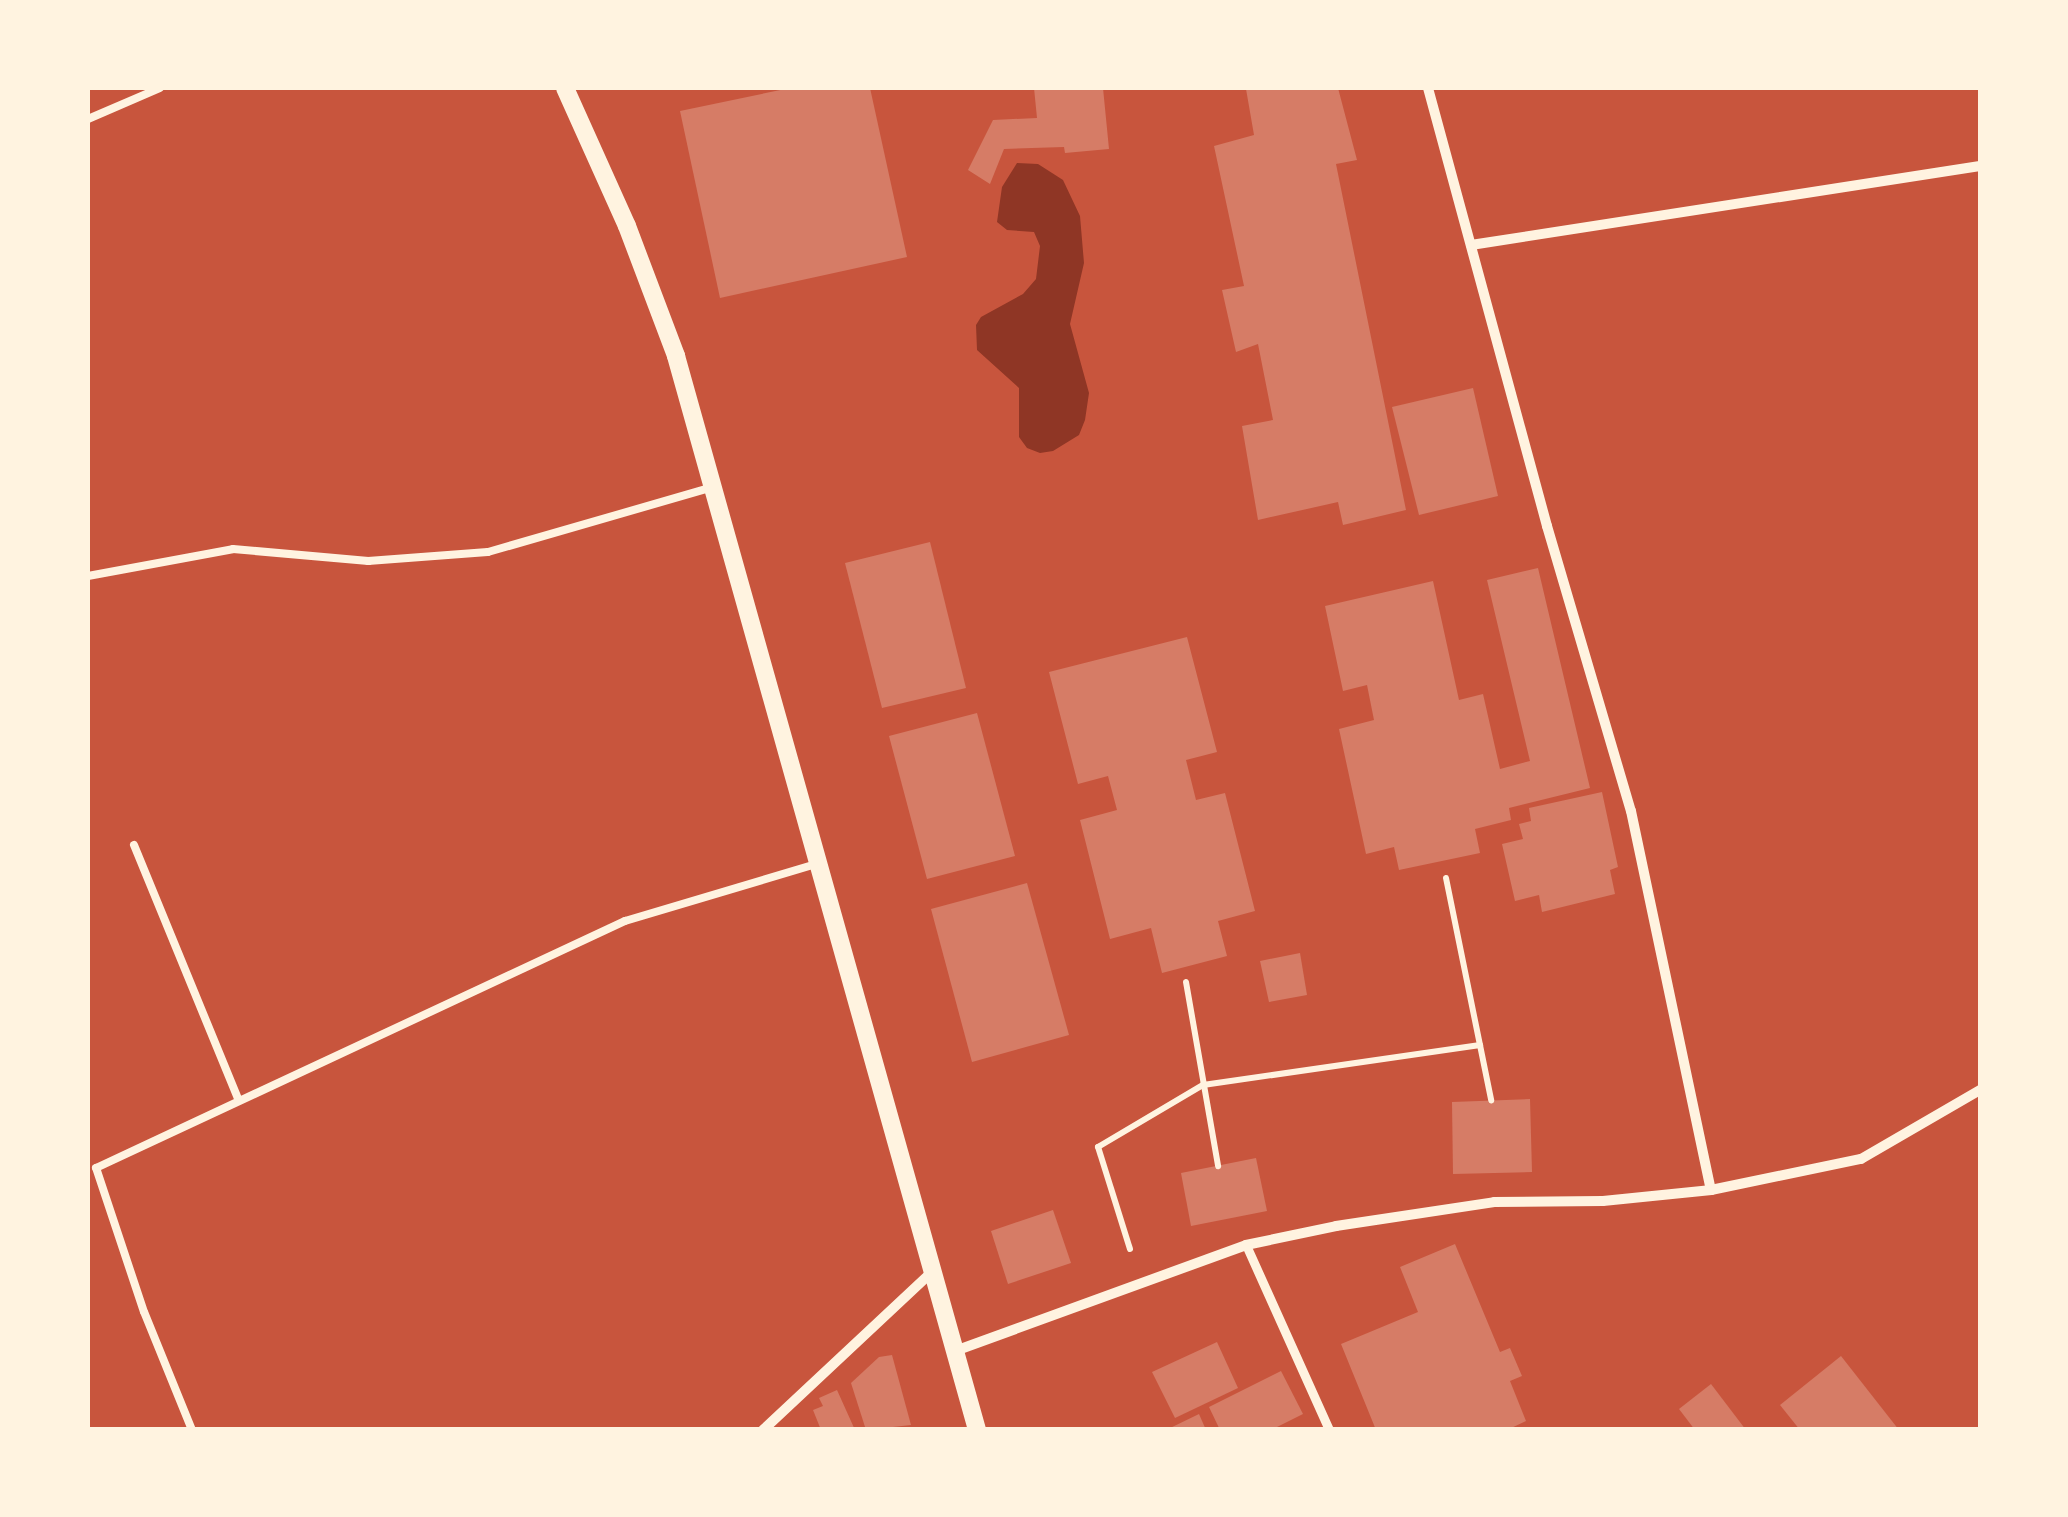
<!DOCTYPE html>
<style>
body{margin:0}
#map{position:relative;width:2068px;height:1517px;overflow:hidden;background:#c8553d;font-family:Poppins,sans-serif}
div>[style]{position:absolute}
.water>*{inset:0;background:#8f3625}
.building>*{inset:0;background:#d67c66}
.path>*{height:6px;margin:-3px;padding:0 3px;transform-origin:3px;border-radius:3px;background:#fff3e0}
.service>*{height:8px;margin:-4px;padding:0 4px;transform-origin:4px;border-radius:4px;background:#fff3e0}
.pedestrian>*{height:9px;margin:-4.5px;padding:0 4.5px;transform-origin:4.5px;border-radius:4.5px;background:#fff3e0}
.minor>*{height:10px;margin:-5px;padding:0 5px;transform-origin:5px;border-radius:5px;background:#fff3e0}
.tertiary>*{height:18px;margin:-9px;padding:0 9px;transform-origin:9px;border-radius:9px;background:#fff3e0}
span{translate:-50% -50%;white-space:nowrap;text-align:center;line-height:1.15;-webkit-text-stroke:10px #fff3e0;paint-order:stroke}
.frame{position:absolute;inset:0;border:90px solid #fff3e0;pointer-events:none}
</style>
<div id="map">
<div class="water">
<div style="clip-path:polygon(1017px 163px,1038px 164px,1063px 180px,1080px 216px,1084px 263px,1070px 324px,1089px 393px,1085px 420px,1079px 435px,1053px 451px,1040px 453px,1027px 448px,1019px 437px,1019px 388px,977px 350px,976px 325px,981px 317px,1023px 294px,1036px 279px,1040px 246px,1034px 232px,1007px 230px,997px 222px,1002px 187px)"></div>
</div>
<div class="building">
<div style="clip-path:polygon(790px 88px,870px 88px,907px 257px,720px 298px,680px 111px)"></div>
<div style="clip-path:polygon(1034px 88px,1103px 88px,1109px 149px,1065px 153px,1064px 147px,1004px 149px,990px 184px,968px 170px,993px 120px,1037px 118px)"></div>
<div style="clip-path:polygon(1338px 88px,1357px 160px,1336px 164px,1406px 510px,1343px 525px,1338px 502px,1258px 520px,1242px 426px,1273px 420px,1258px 344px,1236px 352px,1222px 290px,1244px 286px,1214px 146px,1254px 135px,1246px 89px)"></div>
<div style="clip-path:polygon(1473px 388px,1498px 496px,1419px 515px,1392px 407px)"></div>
<div style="clip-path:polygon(930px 542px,966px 688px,882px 708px,845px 563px)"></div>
<div style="clip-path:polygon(1538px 568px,1590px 788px,1509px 808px,1511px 820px,1475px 829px,1480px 853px,1399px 870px,1394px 847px,1366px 854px,1339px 729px,1374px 720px,1367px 685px,1343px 691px,1325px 606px,1433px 581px,1459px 700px,1483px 694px,1500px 769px,1530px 761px,1487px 580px)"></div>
<div style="clip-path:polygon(1187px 637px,1217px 752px,1186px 760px,1196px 800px,1225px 793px,1255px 911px,1218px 921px,1227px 956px,1162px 973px,1151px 928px,1110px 939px,1080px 820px,1117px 810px,1108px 776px,1078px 784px,1049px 672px)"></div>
<div style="clip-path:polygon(977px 713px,1015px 856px,927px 879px,889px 736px)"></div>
<div style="clip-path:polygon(1602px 792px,1618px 867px,1610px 870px,1615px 894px,1542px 912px,1539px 895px,1515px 901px,1502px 844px,1523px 839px,1519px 824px,1531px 821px,1529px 808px)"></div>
<div style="clip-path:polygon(1027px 883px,1069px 1035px,972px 1062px,931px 909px)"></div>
<div style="clip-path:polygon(1300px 953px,1307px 995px,1269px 1002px,1260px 961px)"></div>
<div style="clip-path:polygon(1530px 1099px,1532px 1172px,1453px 1174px,1452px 1102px)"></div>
<div style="clip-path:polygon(1256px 1158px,1267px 1211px,1191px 1226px,1181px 1173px)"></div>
<div style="clip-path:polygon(1053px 1210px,1071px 1263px,1008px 1284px,991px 1231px)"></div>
<div style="clip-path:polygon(1455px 1244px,1500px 1352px,1510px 1348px,1522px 1376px,1510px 1381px,1526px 1421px,1507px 1430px,1376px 1430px,1341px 1344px,1418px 1312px,1400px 1267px)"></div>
<div style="clip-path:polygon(1217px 1342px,1238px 1388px,1175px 1418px,1152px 1372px)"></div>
<div style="clip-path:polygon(892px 1355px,911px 1425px,866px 1430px,851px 1383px,879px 1357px)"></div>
<div style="clip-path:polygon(1841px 1356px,1899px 1430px,1800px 1430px,1780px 1405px)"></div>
<div style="clip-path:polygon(1281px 1371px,1303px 1414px,1271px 1430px,1220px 1430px,1209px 1407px)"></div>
<div style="clip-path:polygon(1711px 1384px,1746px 1430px,1695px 1430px,1679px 1409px)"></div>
<div style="clip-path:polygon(837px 1390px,855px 1430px,821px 1430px,813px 1410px,823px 1406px,819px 1398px)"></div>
<div style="clip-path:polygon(1199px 1414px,1206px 1430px,1166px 1430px)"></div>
</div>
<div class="path">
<div style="left:1446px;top:878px;width:227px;rotate:78.5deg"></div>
<div style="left:1186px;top:982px;width:187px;rotate:80.1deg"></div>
<div style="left:1130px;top:1249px;width:107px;rotate:-107.4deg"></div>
<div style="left:1098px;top:1147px;width:122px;rotate:-30.6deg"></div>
<div style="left:1203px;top:1085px;width:280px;rotate:-8.2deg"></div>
</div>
<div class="service">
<div style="left:88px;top:119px;width:78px;rotate:-23.3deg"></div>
<div style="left:88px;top:576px;width:147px;rotate:-10.5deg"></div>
<div style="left:233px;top:549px;width:136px;rotate:5.1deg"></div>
<div style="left:368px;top:561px;width:120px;rotate:-4.3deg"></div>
<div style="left:488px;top:552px;width:231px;rotate:-16.1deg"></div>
<div style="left:134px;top:845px;width:274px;rotate:67.7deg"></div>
<div style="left:192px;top:1430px;width:127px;rotate:-112.1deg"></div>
<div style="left:144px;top:1312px;width:152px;rotate:-108.4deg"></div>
<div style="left:96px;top:1168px;width:584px;rotate:-25.03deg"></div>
<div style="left:625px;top:921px;width:202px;rotate:-16.6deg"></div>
</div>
<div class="pedestrian">
<div style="left:1246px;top:1245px;width:203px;rotate:65.8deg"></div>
</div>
<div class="minor">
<div style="left:1428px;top:88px;width:454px;rotate:74.8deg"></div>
<div style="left:1547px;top:526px;width:297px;rotate:73.6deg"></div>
<div style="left:1631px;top:811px;width:387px;rotate:78.1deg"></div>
<div style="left:1471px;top:245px;width:515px;rotate:-8.82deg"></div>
<div style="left:955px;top:1351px;width:310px;rotate:-20deg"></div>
<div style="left:1246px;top:1245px;width:92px;rotate:-11.9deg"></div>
<div style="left:1336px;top:1226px;width:160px;rotate:-8.6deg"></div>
<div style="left:1494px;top:1202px;width:109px;rotate:-0.5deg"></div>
<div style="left:1603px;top:1201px;width:109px;rotate:-5.8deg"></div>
<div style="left:1711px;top:1190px;width:153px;rotate:-11.7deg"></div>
<div style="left:1861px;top:1159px;width:138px;rotate:-30.1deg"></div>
<div style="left:763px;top:1430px;width:231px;rotate:-43.1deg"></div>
</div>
<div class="tertiary">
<div style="left:565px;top:88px;width:151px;rotate:65.8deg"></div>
<div style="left:627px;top:226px;width:139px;rotate:69.3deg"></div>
<div style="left:676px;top:356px;width:1115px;rotate:74.34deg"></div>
</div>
<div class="frame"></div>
</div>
